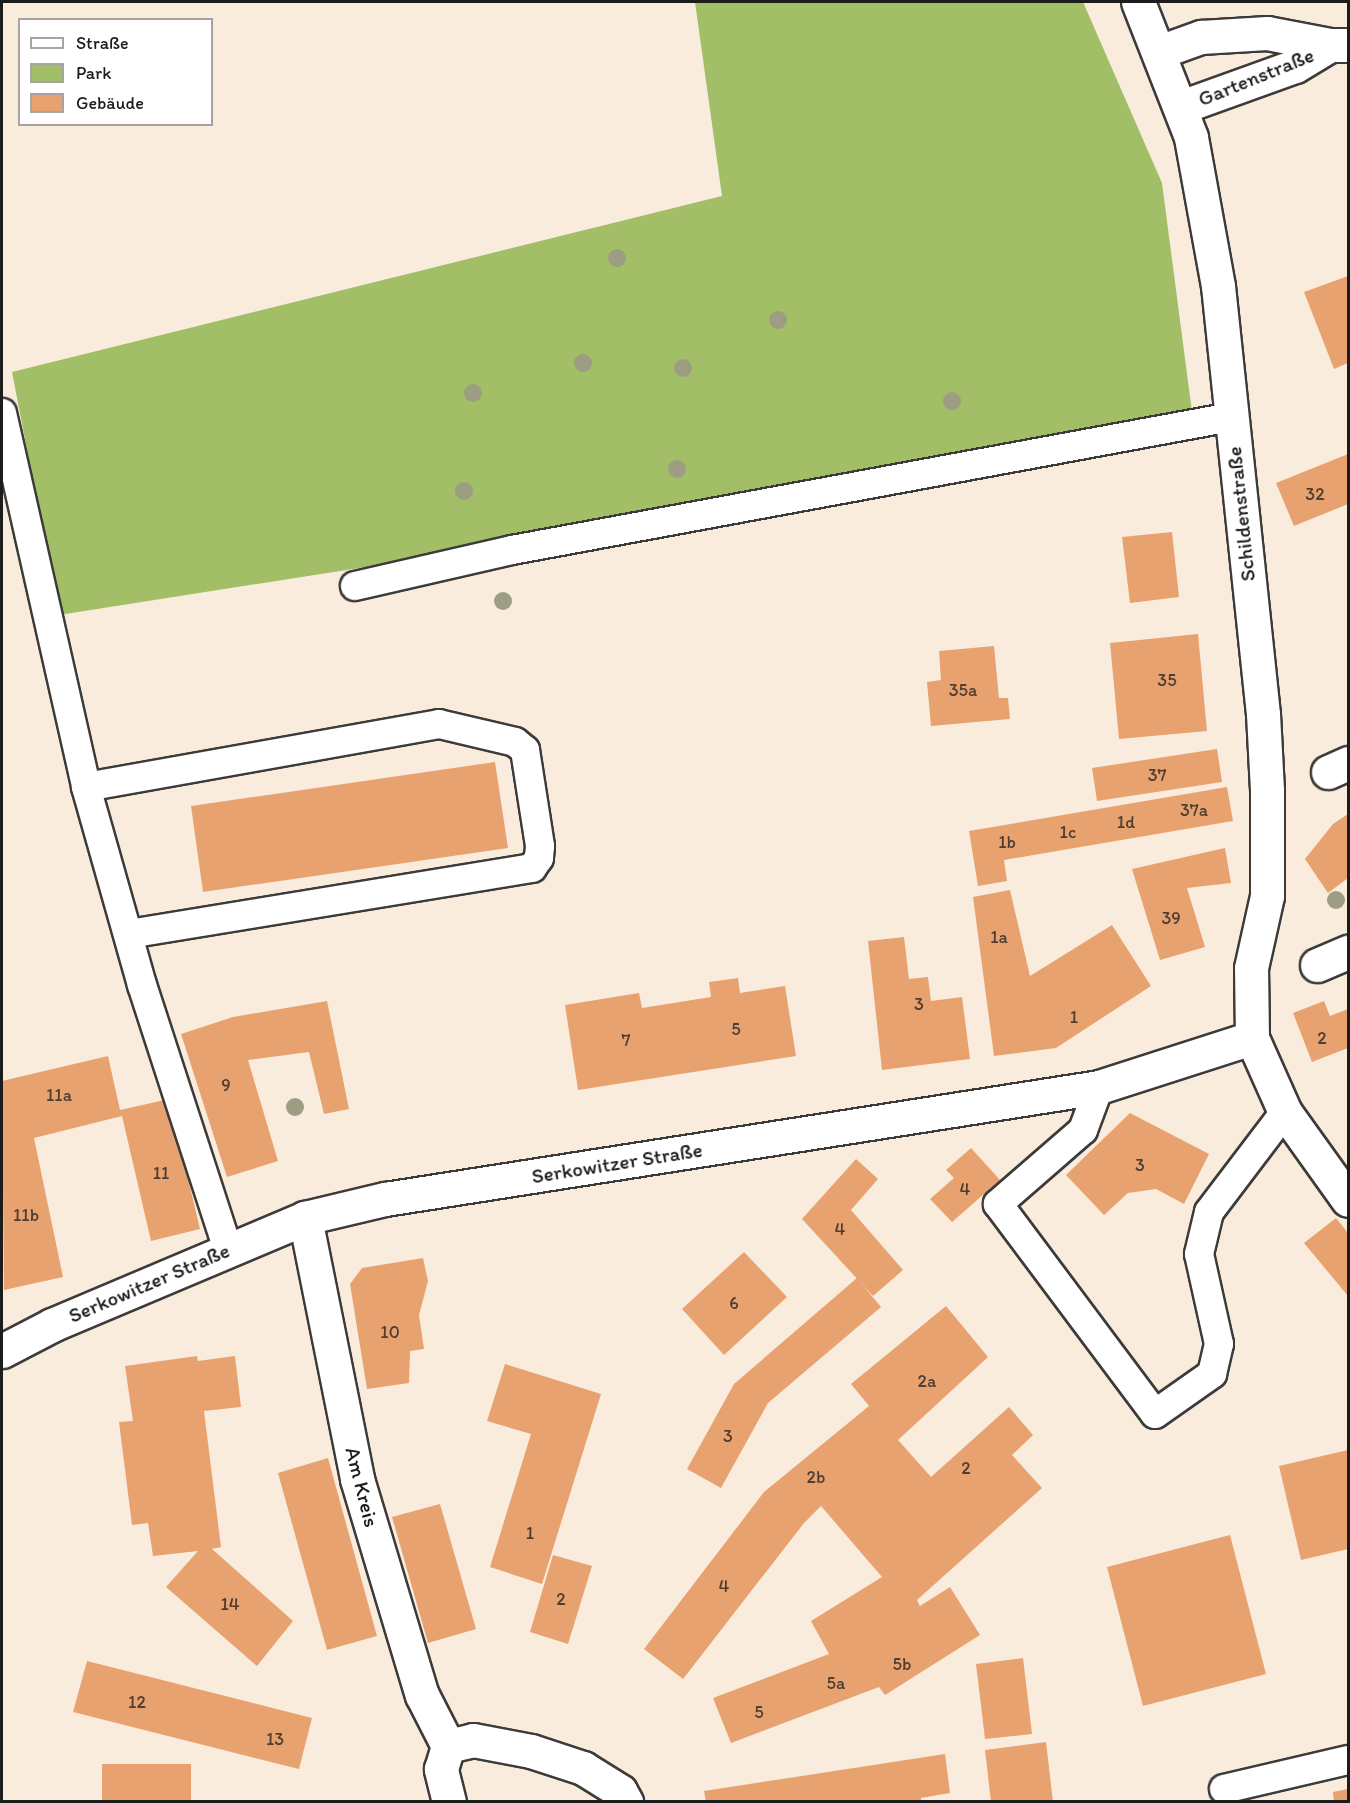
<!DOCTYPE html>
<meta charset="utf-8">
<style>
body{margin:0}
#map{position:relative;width:1350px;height:1803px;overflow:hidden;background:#f9ecdc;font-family:Itim,sans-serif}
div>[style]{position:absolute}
.green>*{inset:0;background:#a2be66}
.building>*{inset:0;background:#e8a270}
.roads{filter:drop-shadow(2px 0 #3d3b39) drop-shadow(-2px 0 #3d3b39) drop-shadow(0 2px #3d3b39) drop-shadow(0 -2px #3d3b39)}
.service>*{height:28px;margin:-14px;padding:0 14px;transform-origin:14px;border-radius:14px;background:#fff}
.minor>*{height:33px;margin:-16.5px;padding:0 16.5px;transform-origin:16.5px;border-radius:16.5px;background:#fff}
.tertiary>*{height:33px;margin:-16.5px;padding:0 16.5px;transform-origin:16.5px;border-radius:16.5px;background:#fff}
.trees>*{width:18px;height:18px;margin:-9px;border-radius:50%;background:#9d9d83}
span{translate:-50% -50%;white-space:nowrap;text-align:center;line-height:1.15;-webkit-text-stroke:4.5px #fff;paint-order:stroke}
.number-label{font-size:18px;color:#4f3e31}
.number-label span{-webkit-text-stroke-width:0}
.street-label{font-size:21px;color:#1c1c1c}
.frame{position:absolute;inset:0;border:3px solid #1c1c1c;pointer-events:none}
.legend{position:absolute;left:18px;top:18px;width:195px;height:108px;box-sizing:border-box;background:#fff;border:2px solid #a4a4a4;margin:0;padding:8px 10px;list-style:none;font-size:18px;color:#1c1c1c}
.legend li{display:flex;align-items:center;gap:12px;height:30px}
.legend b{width:30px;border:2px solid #a4a4a4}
</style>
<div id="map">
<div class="green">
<div style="clip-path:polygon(695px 2px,1083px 2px,1162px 183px,1192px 412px,684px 517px,59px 615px,12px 372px,722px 196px)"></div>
</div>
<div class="building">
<div style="clip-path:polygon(1348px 276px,1348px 363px,1334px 369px,1304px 292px)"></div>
<div style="clip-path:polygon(1348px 454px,1348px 504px,1294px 526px,1276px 483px)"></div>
<div style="clip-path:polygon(1172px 532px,1179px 597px,1130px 603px,1122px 537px)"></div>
<div style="clip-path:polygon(1198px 634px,1207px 731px,1119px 739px,1110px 643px)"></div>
<div style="clip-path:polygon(994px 646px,999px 698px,1008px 698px,1010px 719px,931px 726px,927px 682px,941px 680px,939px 651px)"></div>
<div style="clip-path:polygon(1217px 749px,1222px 782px,1097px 801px,1092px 768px)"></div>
<div style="clip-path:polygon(495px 762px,508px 848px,203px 892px,191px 806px)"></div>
<div style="clip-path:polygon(1227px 787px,1233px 821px,1004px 860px,1007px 881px,978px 886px,969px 831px)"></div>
<div style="clip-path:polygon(1348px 814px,1348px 878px,1328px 893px,1305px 859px,1333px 824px)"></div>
<div style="clip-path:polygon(1225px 848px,1231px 883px,1187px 888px,1205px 947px,1160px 960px,1132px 869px)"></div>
<div style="clip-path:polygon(1010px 890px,1030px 976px,1112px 925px,1151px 986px,1056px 1048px,994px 1056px,973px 897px)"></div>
<div style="clip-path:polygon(904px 937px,909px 979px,928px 977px,931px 1001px,962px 997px,970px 1059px,882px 1070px,868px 941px)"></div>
<div style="clip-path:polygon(738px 978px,740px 993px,785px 986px,796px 1056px,578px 1090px,565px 1005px,639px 993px,642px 1008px,711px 997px,709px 982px)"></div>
<div style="clip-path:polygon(327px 1001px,349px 1109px,324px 1114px,309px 1052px,248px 1060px,278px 1161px,227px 1177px,181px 1034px,233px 1017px)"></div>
<div style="clip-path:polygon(1324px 1001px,1330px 1016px,1348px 1009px,1348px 1048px,1312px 1062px,1293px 1013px)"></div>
<div style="clip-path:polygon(108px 1056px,120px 1110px,169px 1099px,200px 1229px,151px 1241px,122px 1116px,34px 1138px,63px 1277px,4px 1290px,2px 1081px)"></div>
<div style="clip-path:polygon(1130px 1113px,1209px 1154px,1184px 1204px,1156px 1189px,1128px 1193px,1104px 1215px,1066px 1175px)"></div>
<div style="clip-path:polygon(971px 1148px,1000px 1180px,952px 1222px,930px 1199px,954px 1178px,946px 1170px)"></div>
<div style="clip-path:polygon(856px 1159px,878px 1179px,851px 1210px,903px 1270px,873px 1296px,802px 1219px)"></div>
<div style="clip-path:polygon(1336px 1218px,1348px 1233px,1348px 1296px,1304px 1243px)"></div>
<div style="clip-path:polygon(744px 1252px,787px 1297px,724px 1355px,682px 1309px)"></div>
<div style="clip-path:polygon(423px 1258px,428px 1281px,419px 1315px,424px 1349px,410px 1351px,409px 1383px,367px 1389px,350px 1284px,362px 1268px)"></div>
<div style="clip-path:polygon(857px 1278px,881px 1307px,768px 1403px,721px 1488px,687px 1469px,734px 1384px)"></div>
<div style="clip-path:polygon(946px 1306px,988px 1357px,898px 1440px,931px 1477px,1009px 1407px,1033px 1435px,1012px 1455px,1042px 1488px,917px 1600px,920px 1606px,950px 1587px,980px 1635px,885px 1695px,879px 1687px,731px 1743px,713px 1698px,829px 1654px,811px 1621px,882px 1577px,821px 1506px,804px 1523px,683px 1679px,644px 1649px,764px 1492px,869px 1406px,851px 1384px)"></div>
<div style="clip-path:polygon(197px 1356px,198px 1361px,235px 1356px,241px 1407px,204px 1411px,221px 1547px,212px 1549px,293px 1621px,257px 1666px,166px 1587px,198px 1551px,153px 1556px,148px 1523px,132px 1525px,119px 1422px,133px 1421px,125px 1366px)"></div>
<div style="clip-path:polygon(505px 1364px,601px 1394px,542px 1584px,490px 1567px,531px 1434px,487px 1421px)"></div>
<div style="clip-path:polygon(1348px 1450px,1348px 1549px,1301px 1560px,1279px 1466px)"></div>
<div style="clip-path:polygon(328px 1458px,377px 1636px,327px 1650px,278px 1473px)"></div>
<div style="clip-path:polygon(440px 1504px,476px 1629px,428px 1643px,392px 1517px)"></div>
<div style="clip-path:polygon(1230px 1535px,1266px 1674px,1143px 1706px,1107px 1567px)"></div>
<div style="clip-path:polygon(553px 1555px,592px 1566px,568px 1644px,530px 1632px)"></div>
<div style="clip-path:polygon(1023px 1658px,1032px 1734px,985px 1739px,976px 1664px)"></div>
<div style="clip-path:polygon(87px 1661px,312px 1718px,299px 1769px,73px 1712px)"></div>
<div style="clip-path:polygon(1046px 1742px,1053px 1802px,991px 1802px,985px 1750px)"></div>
<div style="clip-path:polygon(945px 1754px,950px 1793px,921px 1798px,921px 1802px,706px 1802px,704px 1791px)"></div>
<div style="clip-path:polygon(102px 1764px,191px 1764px,191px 1802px,102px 1802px)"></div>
<div style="clip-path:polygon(1348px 1789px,1348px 1802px,1334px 1802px,1333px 1792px)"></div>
</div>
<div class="roads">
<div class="service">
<div style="left:2px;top:413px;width:383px;rotate:77.3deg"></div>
<div style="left:86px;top:787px;width:206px;rotate:74.2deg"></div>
<div style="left:142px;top:985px;width:279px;rotate:72deg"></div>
<div style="left:355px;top:586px;width:161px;rotate:-12.9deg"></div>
<div style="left:512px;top:550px;width:731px;rotate:-10.48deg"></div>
<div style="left:86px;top:787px;width:359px;rotate:-10.1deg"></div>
<div style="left:439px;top:724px;width:78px;rotate:13.3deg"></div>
<div style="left:515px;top:742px;width:13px;rotate:39deg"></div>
<div style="left:525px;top:750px;width:97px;rotate:81.1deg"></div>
<div style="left:540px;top:846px;width:12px;rotate:95deg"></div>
<div style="left:539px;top:858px;width:12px;rotate:125deg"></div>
<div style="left:532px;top:868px;width:407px;rotate:170.7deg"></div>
<div style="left:1099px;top:1087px;width:46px;rotate:110.4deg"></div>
<div style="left:1083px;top:1130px;width:113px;rotate:139deg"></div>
<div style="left:998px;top:1204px;width:262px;rotate:53.2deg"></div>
<div style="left:1155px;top:1414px;width:70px;rotate:-35.1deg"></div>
<div style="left:1212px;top:1374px;width:31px;rotate:-77deg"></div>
<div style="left:1219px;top:1344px;width:92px;rotate:-102.5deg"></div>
<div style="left:1199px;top:1254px;width:43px;rotate:-76.6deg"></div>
<div style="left:1209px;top:1212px;width:126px;rotate:-52.8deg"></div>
<div style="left:1224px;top:1789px;width:127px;rotate:-13.2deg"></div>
</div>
<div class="minor">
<div style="left:1159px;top:52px;width:45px;rotate:-19.7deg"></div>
<div style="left:1201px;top:37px;width:66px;rotate:-3.5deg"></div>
<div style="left:1267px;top:33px;width:64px;rotate:10.8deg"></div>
<div style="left:1330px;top:45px;width:18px"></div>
<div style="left:1181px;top:107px;width:121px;rotate:-19.8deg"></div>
<div style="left:1295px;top:66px;width:41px;rotate:-31deg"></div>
<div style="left:1328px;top:772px;width:22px;rotate:-24deg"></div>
<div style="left:1317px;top:965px;width:34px;rotate:-23deg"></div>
<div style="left:1252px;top:1038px;width:81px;rotate:66deg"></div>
<div style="left:1285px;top:1112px;width:108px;rotate:54.4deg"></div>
<div style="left:305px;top:1218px;width:266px;rotate:78.7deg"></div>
<div style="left:357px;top:1479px;width:226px;rotate:73.3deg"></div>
<div style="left:422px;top:1695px;width:57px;rotate:63deg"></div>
<div style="left:449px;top:1802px;width:34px;rotate:-104deg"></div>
<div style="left:441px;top:1769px;width:24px;rotate:-73deg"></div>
<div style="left:448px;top:1746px;width:26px;rotate:-13deg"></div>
<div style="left:473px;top:1740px;width:59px;rotate:10.7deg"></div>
<div style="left:531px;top:1751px;width:55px;rotate:18.1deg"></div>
<div style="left:583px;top:1768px;width:44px;rotate:31.9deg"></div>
<div style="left:620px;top:1791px;width:13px;rotate:61deg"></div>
</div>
<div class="tertiary">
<div style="left:2px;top:1351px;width:56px;rotate:-27.5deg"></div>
<div style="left:52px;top:1325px;width:275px;rotate:-22.9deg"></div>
<div style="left:305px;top:1218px;width:82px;rotate:-13.4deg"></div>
<div style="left:385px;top:1199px;width:723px;rotate:-8.91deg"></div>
<div style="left:1099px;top:1087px;width:161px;rotate:-17.8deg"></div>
<div style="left:1252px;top:1038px;width:70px;rotate:-90.8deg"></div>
<div style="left:1251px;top:968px;width:74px;rotate:-77.5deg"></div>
<div style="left:1267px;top:896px;width:106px;rotate:-90deg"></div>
<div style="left:1267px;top:790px;width:76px;rotate:-93deg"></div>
<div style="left:1263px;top:714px;width:430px;rotate:-96deg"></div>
<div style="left:1218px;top:286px;width:151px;rotate:-100.3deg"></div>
<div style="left:1191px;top:137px;width:145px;rotate:-111.4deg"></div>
</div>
</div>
<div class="trees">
<div style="left:617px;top:258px"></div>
<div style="left:778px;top:320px"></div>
<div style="left:583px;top:363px"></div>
<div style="left:683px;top:368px"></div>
<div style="left:473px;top:393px"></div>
<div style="left:952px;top:401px"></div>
<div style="left:677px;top:469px"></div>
<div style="left:464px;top:491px"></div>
<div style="left:503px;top:601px"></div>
<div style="left:1336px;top:900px"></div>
<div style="left:295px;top:1107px"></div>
</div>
<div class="number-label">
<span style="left:1315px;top:494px">32</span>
<span style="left:1167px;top:680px">35</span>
<span style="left:963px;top:690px">35a</span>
<span style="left:1157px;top:775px">37</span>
<span style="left:1194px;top:810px">37a</span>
<span style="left:1126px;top:822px">1d</span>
<span style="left:1068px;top:832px">1c</span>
<span style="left:1007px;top:842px">1b</span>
<span style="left:1171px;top:918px">39</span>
<span style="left:999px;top:937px">1a</span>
<span style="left:919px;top:1004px">3</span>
<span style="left:1074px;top:1017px">1</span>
<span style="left:736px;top:1029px">5</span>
<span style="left:1322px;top:1038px">2</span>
<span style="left:626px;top:1040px">7</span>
<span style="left:226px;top:1085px">9</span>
<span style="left:59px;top:1095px">11a</span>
<span style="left:1140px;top:1165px">3</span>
<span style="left:161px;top:1173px">11</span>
<span style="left:965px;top:1189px">4</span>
<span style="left:26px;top:1215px">11b</span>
<span style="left:840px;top:1229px">4</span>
<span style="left:734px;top:1303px">6</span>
<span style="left:390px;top:1332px">10</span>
<span style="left:927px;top:1381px">2a</span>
<span style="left:728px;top:1436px">3</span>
<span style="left:966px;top:1468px">2</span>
<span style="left:816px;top:1477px">2b</span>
<span style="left:530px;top:1533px">1</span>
<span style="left:724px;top:1586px">4</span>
<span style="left:561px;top:1599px">2</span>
<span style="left:230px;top:1604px">14</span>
<span style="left:902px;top:1664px">5b</span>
<span style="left:836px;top:1683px">5a</span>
<span style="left:137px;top:1702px">12</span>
<span style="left:759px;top:1712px">5</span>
<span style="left:275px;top:1739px">13</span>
</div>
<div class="street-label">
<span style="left:1256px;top:77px;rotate:-22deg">Gartenstraße</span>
<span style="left:1241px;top:514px;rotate:-96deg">Schildenstraße</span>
<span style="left:617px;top:1163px;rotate:-9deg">Serkowitzer Straße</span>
<span style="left:149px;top:1283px;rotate:-23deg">Serkowitzer Straße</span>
<span style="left:362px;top:1487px;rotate:76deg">Am Kreis</span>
</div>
<div class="frame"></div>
<ul class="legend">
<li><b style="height:8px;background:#fff"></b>Straße</li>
<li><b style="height:16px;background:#a2be66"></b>Park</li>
<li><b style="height:16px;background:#e8a270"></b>Gebäude</li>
</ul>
</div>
